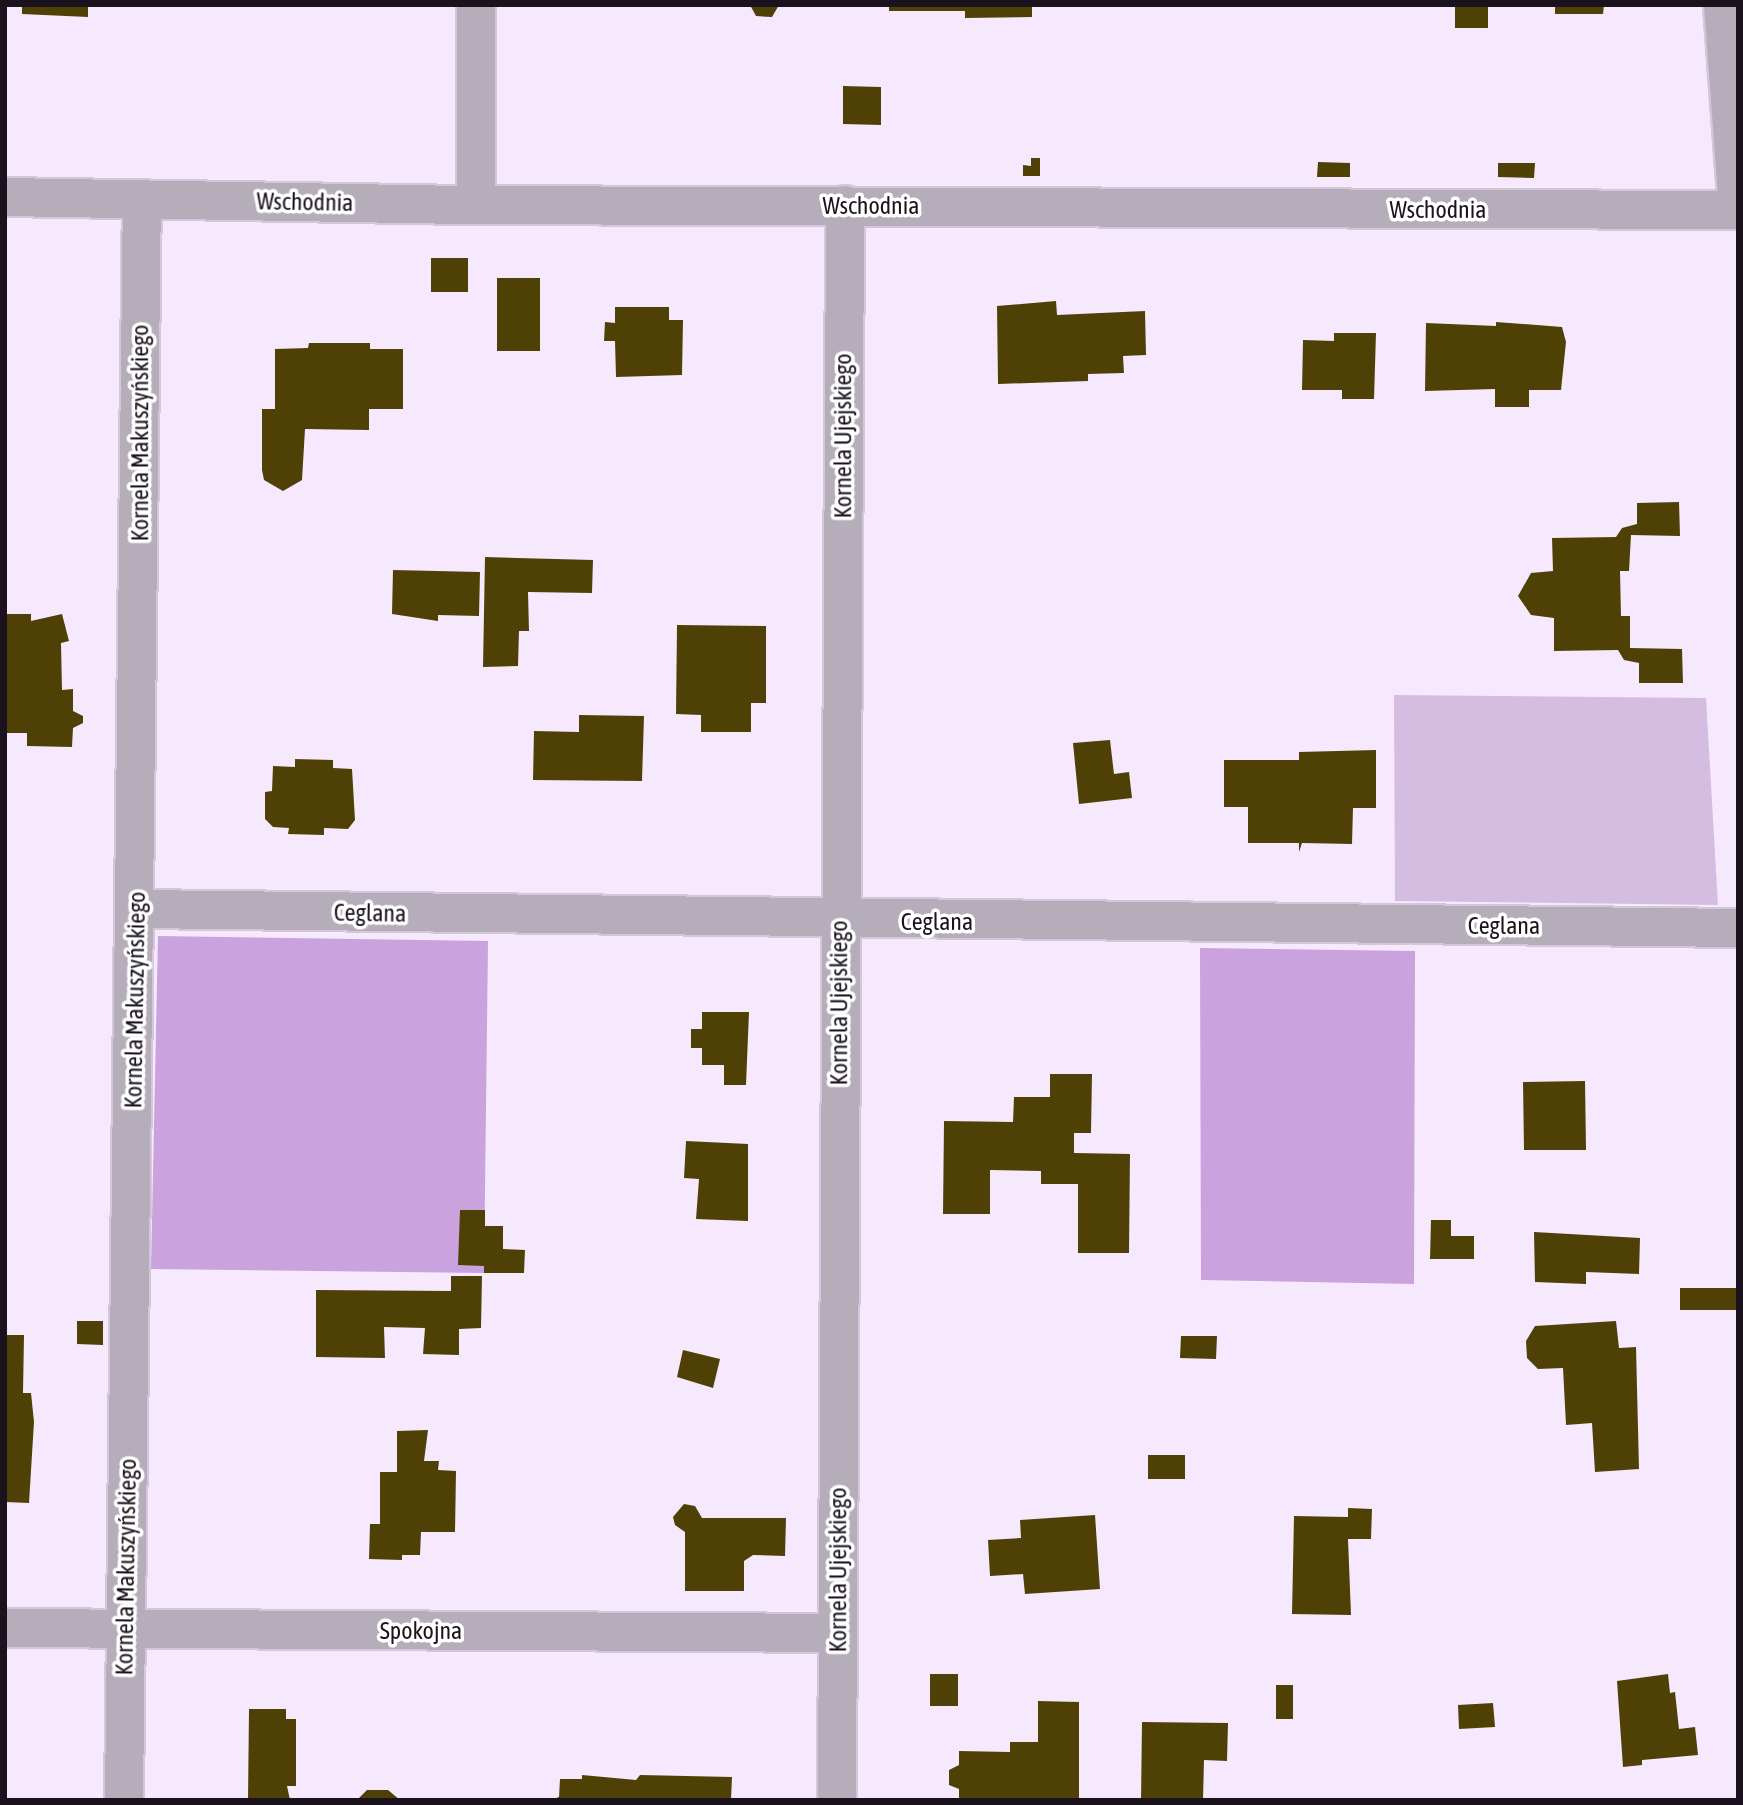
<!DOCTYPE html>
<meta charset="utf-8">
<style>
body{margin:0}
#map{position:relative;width:1743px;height:1805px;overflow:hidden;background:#f6e9fd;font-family:"Asap Condensed",sans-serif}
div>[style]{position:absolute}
.green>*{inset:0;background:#d5bde1}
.forest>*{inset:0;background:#caa2dd}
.building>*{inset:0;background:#4f4105}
.roads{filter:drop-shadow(2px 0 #d3c7d9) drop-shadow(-2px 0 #d3c7d9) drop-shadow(0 2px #d3c7d9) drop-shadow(0 -2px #d3c7d9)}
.minor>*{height:38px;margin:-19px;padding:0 19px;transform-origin:19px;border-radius:19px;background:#b6adbb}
span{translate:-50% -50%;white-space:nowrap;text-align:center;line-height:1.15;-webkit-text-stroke:7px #fff;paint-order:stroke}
.street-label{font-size:24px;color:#1a131e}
.frame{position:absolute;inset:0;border:7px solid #1a131e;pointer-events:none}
</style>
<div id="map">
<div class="green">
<div style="clip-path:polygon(1394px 695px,1706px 698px,1718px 905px,1395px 901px)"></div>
</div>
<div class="forest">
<div style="clip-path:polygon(158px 936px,488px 941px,484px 1273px,151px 1269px)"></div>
<div style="clip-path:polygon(1200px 948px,1415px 951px,1414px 1284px,1201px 1280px)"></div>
</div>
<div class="building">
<div style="clip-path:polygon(22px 5px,88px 5px,88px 17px,22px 14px)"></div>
<div style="clip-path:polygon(750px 5px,779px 5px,772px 17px,756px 16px)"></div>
<div style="clip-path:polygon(889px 5px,1032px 5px,1032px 17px,965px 18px,965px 11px,889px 11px)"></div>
<div style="clip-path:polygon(1455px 5px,1488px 5px,1488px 28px,1455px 28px)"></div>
<div style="clip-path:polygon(1555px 5px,1604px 5px,1603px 14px,1555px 14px)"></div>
<div style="clip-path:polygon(843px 86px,881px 87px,881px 125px,843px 124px)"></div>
<div style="clip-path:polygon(1031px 158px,1040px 158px,1040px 176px,1023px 176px,1023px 165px,1031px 166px)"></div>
<div style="clip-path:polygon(1318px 162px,1350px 163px,1350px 177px,1317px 177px)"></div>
<div style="clip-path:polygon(1498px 163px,1535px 163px,1534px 178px,1498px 177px)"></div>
<div style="clip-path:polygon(431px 258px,468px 258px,468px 292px,431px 292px)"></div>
<div style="clip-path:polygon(497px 278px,540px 278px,540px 351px,497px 351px)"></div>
<div style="clip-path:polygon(1056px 301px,1057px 315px,1145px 311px,1146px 355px,1123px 356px,1124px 373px,1088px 374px,1088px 381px,998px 384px,997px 306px)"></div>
<div style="clip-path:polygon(615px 307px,669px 307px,669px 320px,683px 320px,682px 375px,616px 377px,615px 341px,604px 341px,605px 322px,615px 323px)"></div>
<div style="clip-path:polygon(1496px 322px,1562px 327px,1566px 342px,1561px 390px,1529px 390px,1529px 407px,1495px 407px,1495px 389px,1425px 391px,1426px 323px,1496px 326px)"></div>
<div style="clip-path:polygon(1334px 333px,1376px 333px,1374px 399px,1342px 399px,1342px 390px,1302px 390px,1303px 340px,1334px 341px)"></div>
<div style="clip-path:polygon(309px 343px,370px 343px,370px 349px,403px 349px,403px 409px,369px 409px,369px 430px,305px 429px,302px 480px,283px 491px,264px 480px,262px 470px,262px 409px,275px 409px,275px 349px,308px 348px)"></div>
<div style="clip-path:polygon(1679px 502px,1680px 536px,1631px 535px,1629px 571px,1620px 571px,1621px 616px,1630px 616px,1630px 648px,1682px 649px,1683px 683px,1639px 683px,1639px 663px,1624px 660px,1618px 650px,1554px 651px,1554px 618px,1531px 615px,1518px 596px,1531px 573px,1553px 571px,1552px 538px,1616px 537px,1622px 528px,1637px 524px,1637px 503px)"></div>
<div style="clip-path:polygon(485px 557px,593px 560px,592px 593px,528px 592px,529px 631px,519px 631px,518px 666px,483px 667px)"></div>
<div style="clip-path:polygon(393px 570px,480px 572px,479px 616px,438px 615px,438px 621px,392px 614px)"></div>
<div style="clip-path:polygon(5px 614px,31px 614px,31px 621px,62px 614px,69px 641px,61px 643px,62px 690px,73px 689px,73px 711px,83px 716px,83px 723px,73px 728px,72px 747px,27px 746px,27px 733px,5px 733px)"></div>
<div style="clip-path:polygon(677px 625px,766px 626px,766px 703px,751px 703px,751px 732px,701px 732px,701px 715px,676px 714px)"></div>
<div style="clip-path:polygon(579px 715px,644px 716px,642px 781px,533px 780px,534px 731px,579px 732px)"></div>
<div style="clip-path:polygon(1110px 740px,1114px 774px,1129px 772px,1132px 798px,1079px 804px,1073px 743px)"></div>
<div style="clip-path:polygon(1376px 750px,1376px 808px,1353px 808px,1352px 844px,1302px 843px,1299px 852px,1299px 843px,1248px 843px,1248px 807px,1224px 807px,1224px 760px,1299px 760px,1299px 752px)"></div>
<div style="clip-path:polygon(295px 759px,333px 760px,333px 768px,352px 769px,355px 820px,348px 829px,324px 828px,324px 835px,288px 834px,289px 828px,273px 827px,265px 819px,265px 792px,272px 791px,273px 766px,295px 767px)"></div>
<div style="clip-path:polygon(702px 1012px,749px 1012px,746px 1085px,724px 1085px,724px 1065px,702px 1065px,702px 1048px,691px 1048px,691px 1029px,702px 1029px)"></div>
<div style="clip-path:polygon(1050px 1074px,1092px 1074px,1091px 1133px,1074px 1133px,1074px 1153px,1130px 1154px,1129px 1253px,1078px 1253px,1078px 1184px,1041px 1184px,1041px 1171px,990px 1170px,990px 1214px,943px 1214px,944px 1121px,1013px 1122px,1014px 1097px,1050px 1097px)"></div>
<div style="clip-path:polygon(1585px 1081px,1586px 1150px,1524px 1150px,1523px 1082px)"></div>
<div style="clip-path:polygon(686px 1141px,748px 1144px,748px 1221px,696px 1219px,699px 1179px,684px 1178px)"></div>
<div style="clip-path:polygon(460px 1210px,485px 1210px,485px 1226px,503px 1226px,503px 1249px,525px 1250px,524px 1273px,484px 1273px,484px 1266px,458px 1265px)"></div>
<div style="clip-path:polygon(1431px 1220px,1451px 1220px,1451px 1236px,1474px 1236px,1474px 1259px,1430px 1259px)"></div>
<div style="clip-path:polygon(1534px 1232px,1640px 1238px,1639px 1274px,1586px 1272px,1586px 1284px,1535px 1282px)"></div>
<div style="clip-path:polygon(451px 1276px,482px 1276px,481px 1328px,459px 1329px,459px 1355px,423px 1354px,425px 1328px,384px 1327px,385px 1358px,316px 1357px,316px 1290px,451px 1291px)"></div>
<div style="clip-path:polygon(1680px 1288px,1738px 1288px,1738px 1310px,1680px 1310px)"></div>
<div style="clip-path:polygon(77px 1321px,103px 1321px,103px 1345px,77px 1344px)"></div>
<div style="clip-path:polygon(1616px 1321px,1619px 1348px,1636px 1347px,1639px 1469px,1595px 1472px,1592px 1423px,1566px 1425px,1563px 1368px,1538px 1369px,1527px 1358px,1526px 1341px,1535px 1326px)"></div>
<div style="clip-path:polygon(5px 1335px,24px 1335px,23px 1393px,31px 1393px,34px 1422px,29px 1503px,5px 1502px)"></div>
<div style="clip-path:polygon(1181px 1336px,1217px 1336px,1216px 1359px,1180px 1358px)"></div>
<div style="clip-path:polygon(683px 1350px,720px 1359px,713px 1388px,677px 1377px)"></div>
<div style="clip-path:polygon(428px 1430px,424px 1461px,439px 1461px,438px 1470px,456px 1471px,455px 1532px,421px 1532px,420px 1555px,402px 1555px,402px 1560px,369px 1559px,370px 1524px,380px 1524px,380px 1472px,397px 1472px,397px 1431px)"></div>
<div style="clip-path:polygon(1148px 1455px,1185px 1455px,1185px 1479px,1148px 1479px)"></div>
<div style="clip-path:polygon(684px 1504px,695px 1506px,702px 1518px,786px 1518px,785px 1556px,753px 1555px,744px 1561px,744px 1591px,685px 1591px,685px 1532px,675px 1525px,673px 1517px)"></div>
<div style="clip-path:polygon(1348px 1508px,1372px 1509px,1371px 1539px,1348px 1539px,1351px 1615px,1292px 1614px,1294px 1516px,1348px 1517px)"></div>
<div style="clip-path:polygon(1095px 1515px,1100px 1589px,1025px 1594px,1023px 1574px,990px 1576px,988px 1540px,1021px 1538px,1020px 1520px)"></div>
<div style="clip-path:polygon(930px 1674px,958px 1674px,958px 1706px,930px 1706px)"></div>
<div style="clip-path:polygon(1668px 1674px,1670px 1693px,1675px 1692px,1679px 1729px,1695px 1727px,1698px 1755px,1642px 1760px,1642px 1765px,1623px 1767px,1617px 1681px)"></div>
<div style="clip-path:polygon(1276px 1685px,1293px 1685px,1293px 1719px,1276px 1719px)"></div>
<div style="clip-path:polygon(1038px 1701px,1079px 1702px,1079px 1800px,959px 1800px,959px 1789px,949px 1785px,949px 1770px,959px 1765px,959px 1751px,1010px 1752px,1010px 1742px,1038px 1742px)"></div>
<div style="clip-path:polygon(1493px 1703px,1495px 1727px,1459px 1729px,1458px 1705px)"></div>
<div style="clip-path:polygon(249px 1709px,286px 1709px,286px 1719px,296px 1719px,296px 1786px,287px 1786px,290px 1800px,248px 1800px)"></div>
<div style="clip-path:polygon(1142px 1722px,1228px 1723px,1227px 1761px,1204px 1760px,1203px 1800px,1141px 1800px)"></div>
<div style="clip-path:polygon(582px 1775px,636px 1780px,640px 1775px,732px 1777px,731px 1800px,551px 1800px,559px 1797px,560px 1779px,582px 1779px)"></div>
<div style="clip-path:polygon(367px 1790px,388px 1790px,400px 1800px,357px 1800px)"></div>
</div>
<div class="roads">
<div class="minor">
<div style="left:476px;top:5px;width:200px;rotate:90deg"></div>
<div style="left:1723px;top:5px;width:205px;rotate:85.8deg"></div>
<div style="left:5px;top:197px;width:471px;rotate:1deg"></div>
<div style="left:476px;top:205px;width:1262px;rotate:0.23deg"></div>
<div style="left:137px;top:909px;width:1601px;rotate:0.68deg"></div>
<div style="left:5px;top:1628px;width:833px;rotate:0.34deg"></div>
<div style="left:124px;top:1800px;width:1600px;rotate:-89.36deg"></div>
<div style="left:837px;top:1800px;width:1595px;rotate:-89.71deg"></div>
</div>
</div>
<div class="street-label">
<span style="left:305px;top:202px;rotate:1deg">Wschodnia</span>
<span style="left:871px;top:206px">Wschodnia</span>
<span style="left:1438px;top:210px">Wschodnia</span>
<span style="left:140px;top:433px;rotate:-90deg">Kornela Makuszyńskiego</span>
<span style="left:843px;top:436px;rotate:-90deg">Kornela Ujejskiego</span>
<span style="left:370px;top:913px;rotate:1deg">Ceglana</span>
<span style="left:937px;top:922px">Ceglana</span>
<span style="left:1504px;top:926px">Ceglana</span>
<span style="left:135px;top:1000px;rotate:-89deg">Kornela Makuszyńskiego</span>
<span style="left:839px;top:1003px;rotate:-90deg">Kornela Ujejskiego</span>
<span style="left:126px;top:1567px;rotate:-89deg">Kornela Makuszyńskiego</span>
<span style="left:838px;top:1570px;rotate:-90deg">Kornela Ujejskiego</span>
<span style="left:421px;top:1631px">Spokojna</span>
</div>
<div class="frame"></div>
</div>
